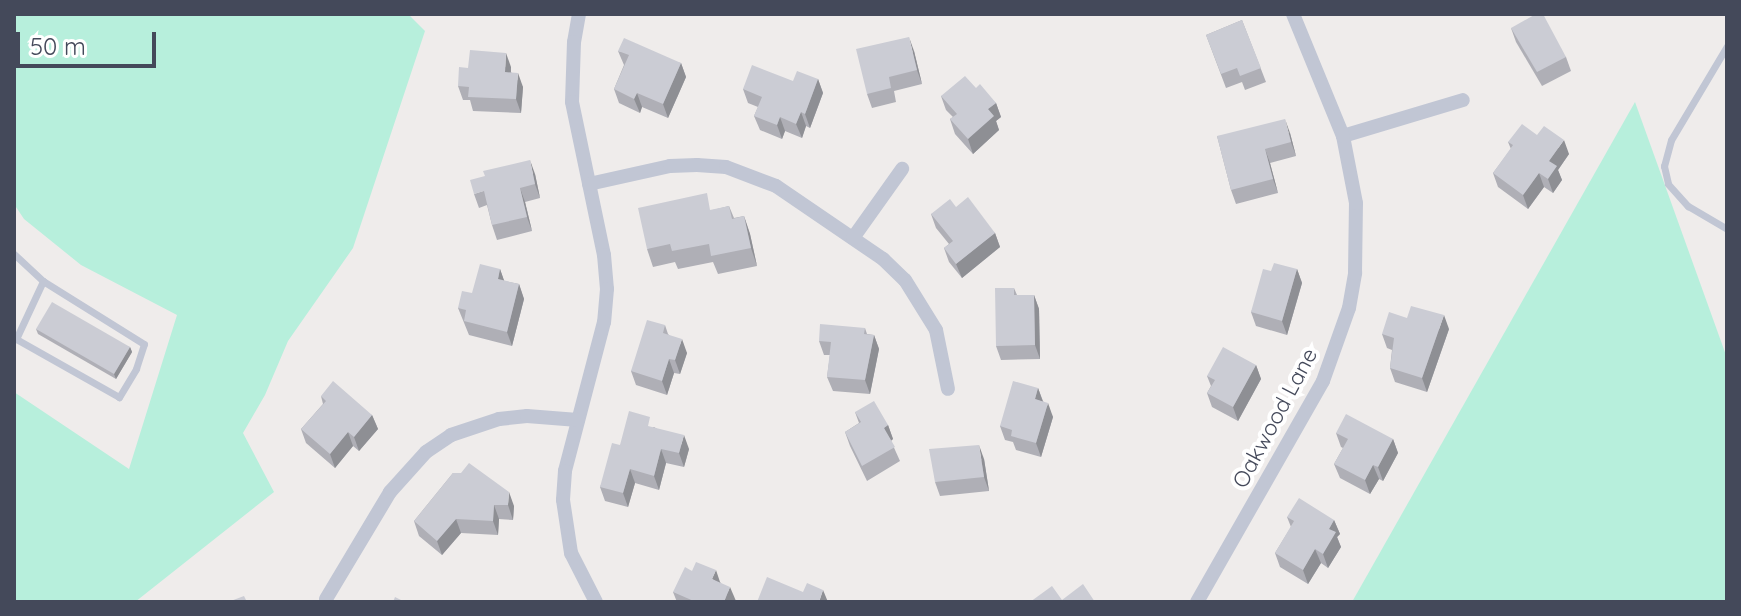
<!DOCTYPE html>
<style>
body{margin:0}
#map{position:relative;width:1741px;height:616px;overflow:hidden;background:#efeceb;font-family:Quicksand,sans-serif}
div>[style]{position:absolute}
.green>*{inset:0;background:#b7efdc}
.lane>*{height:7px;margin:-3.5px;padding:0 3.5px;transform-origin:3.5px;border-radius:3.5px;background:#c1c6d4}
.street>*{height:14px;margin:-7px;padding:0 7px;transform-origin:7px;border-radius:7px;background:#c1c6d4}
.wall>*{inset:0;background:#afafb6}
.shaded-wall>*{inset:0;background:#8e8f94}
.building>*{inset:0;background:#cbccd4}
span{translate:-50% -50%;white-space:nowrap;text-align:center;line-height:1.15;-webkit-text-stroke:8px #fff;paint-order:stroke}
.street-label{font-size:22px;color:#44495a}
.frame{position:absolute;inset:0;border:16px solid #44495a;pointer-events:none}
.scale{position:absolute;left:16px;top:32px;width:140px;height:36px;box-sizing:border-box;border:4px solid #44495a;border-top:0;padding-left:10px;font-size:24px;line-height:28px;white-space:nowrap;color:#44495a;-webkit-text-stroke:6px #fff;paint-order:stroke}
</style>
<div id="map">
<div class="green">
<div style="clip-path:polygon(14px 14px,408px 14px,425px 31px,353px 248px,288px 341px,265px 395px,243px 433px,274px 492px,135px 602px,14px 602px,14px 392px,129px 469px,177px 315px,81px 265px,24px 219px,14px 204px)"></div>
<div style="clip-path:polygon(1635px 102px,1727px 358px,1727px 602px,1352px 602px)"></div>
</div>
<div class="lane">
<div style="left:1727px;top:46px;width:109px;rotate:120.8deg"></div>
<div style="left:1671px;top:140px;width:27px;rotate:105deg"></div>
<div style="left:1664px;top:166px;width:18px;rotate:77deg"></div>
<div style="left:1668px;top:184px;width:30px;rotate:48deg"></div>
<div style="left:1688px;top:206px;width:45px;rotate:30.5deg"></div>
<div style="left:14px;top:254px;width:40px;rotate:43deg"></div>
<div style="left:43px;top:281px;width:119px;rotate:32deg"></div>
<div style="left:144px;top:344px;width:26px;rotate:108deg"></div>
<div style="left:136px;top:369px;width:33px;rotate:121deg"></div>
<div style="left:119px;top:397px;width:118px;rotate:-150.6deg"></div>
<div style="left:16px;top:339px;width:64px;rotate:-65deg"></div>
</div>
<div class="street">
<div style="left:579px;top:14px;width:28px;rotate:100deg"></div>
<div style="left:574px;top:42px;width:60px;rotate:91.9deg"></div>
<div style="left:572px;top:102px;width:156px;rotate:78.2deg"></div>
<div style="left:604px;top:255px;width:34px;rotate:85deg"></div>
<div style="left:607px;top:289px;width:33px;rotate:95deg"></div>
<div style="left:604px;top:322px;width:154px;rotate:104.7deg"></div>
<div style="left:565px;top:471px;width:29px;rotate:94deg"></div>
<div style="left:563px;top:500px;width:54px;rotate:81.4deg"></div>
<div style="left:571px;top:553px;width:55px;rotate:63deg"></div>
<div style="left:1343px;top:136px;width:125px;rotate:-16.7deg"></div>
<div style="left:589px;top:184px;width:83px;rotate:-12.5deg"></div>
<div style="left:670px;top:166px;width:27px;rotate:-2deg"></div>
<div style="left:697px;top:165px;width:29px;rotate:4deg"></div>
<div style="left:726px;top:167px;width:53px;rotate:20.8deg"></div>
<div style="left:776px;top:186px;width:130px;rotate:34.3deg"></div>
<div style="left:883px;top:259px;width:30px;rotate:44deg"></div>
<div style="left:905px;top:280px;width:59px;rotate:58.2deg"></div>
<div style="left:936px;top:330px;width:60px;rotate:78.5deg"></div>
<div style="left:853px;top:238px;width:85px;rotate:-54.6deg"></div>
<div style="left:326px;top:599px;width:125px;rotate:-59.1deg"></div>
<div style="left:390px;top:492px;width:54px;rotate:-48deg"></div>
<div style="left:426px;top:452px;width:30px;rotate:-34deg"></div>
<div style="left:451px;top:435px;width:51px;rotate:-18.4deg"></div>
<div style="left:499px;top:419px;width:28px;rotate:-6deg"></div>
<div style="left:527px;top:416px;width:51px;rotate:4.5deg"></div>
<div style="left:1197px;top:602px;width:254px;rotate:-60.3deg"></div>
<div style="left:1323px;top:381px;width:77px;rotate:-70.4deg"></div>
<div style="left:1349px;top:308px;width:36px;rotate:-80deg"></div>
<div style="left:1355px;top:273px;width:70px;rotate:-89.2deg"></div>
<div style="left:1356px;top:203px;width:68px;rotate:-101deg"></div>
<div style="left:1343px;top:136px;width:132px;rotate:-112.3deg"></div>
</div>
<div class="wall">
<div style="clip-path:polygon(1242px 20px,1266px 82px,1245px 90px,1242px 82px,1226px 88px,1206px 35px)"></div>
<div style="clip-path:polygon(1511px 28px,1566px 57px,1571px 71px,1542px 86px,1516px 42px)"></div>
<div style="clip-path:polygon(618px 51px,681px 63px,686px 77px,668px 118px,642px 107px,640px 113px,619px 103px,614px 89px,624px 65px)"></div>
<div style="clip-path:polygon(914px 51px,922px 84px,894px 91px,896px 102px,872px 108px,867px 94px)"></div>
<div style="clip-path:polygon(511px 67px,511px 72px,523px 87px,521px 113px,473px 111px,470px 100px,463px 100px,458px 86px,468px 68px)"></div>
<div style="clip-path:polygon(818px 79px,823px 93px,810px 128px,806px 126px,802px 138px,785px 131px,782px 139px,760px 130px,754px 116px,758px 107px,748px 103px,743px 89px,793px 81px)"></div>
<div style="clip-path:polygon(976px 88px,996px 103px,1001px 117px,996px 121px,999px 130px,973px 154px,955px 134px,950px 119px,953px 117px,946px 110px,941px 96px)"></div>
<div style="clip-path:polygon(1290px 133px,1296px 156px,1270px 163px,1278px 193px,1236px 204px,1231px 190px,1217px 136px)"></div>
<div style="clip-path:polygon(1537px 135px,1569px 154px,1558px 170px,1562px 180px,1553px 193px,1544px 187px,1528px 209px,1498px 187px,1493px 173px,1511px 149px,1508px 142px)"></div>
<div style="clip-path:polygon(535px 174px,540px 198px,525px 202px,532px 231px,497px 240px,492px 225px,487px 205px,479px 208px,474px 194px)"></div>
<div style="clip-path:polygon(729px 206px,734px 218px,744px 216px,750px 234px,757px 266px,718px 274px,713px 262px,678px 269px,675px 262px,653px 267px,647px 249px,713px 210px)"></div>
<div style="clip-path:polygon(956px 207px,995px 233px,1000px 247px,962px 278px,949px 262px,944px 248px,949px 244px,936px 228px,931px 214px)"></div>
<div style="clip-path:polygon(500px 269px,504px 281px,519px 284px,524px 299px,512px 346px,469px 335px,458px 308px)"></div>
<div style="clip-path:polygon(1297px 269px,1302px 283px,1287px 335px,1256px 326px,1251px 312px,1271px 271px)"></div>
<div style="clip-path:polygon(1014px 288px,1017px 295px,1034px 295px,1039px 309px,1040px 359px,1001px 360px,996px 346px)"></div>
<div style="clip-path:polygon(665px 325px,668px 334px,687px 353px,680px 374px,674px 373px,667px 395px,636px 385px,631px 371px)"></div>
<div style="clip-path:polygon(865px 328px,867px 334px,874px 335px,879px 349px,870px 394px,833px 391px,827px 377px,830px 355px,824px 355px,819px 341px)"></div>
<div style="clip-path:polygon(36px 329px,130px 347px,132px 352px,116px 379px,38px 334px)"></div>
<div style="clip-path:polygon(1449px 329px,1427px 392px,1395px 382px,1390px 368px,1392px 350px,1387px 348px,1382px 334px)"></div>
<div style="clip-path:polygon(1256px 365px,1261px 379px,1238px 421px,1212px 407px,1207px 393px,1211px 386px,1207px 376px)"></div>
<div style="clip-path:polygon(1038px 388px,1043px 401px,1053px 417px,1041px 457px,1016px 450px,1013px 442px,1005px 440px,1000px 426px)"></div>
<div style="clip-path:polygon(321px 396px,372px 415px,378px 429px,359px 451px,353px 446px,335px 468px,306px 443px,301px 429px,323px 404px)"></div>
<div style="clip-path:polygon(855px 412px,888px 425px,893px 439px,891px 441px,900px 461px,867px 481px,850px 446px,845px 432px,859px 423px)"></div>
<div style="clip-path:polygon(654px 427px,689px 449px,684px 467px,666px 463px,659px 490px,635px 483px,628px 507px,605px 501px,600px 487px,620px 445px)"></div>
<div style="clip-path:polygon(1336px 433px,1393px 439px,1398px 453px,1383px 481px,1379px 479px,1370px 494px,1340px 478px,1334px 464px,1343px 448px,1341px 447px)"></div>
<div style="clip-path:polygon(984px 459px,989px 491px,940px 496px,935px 482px)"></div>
<div style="clip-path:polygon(453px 473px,514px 506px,513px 520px,499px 519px,498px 535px,461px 533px,442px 555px,419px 536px,414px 521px)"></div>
<div style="clip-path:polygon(1287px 517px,1334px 520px,1340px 534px,1337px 537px,1341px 547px,1328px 568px,1321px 563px,1308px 584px,1280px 567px,1275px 553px,1291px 527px)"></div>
<div style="clip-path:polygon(720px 582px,735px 602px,677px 602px,673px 592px)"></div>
</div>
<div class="shaded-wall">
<div style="clip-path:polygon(909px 37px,914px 51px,922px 84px,917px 70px)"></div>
<div style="clip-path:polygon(506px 53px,511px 67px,510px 86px,505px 72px)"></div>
<div style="clip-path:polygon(681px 63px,686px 77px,668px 118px,663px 104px)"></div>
<div style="clip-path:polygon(518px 73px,523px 87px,521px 113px,516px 99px)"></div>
<div style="clip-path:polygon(818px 79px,823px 93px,810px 128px,805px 114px)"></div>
<div style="clip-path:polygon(637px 93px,642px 107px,640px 113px,634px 99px)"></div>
<div style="clip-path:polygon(996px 103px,1001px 117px,996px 121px,999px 130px,973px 154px,968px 139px,988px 109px)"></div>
<div style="clip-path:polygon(801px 112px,806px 126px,802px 138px,796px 124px)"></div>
<div style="clip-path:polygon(780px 117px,785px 131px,782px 139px,777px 125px)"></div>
<div style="clip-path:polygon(1285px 119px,1290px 133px,1296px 156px,1291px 142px)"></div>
<div style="clip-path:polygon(1564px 140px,1569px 154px,1558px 170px,1562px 180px,1553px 193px,1548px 179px,1549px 161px)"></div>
<div style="clip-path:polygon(1265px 149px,1270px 163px,1278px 193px,1273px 179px)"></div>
<div style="clip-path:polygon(530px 160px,535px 174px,540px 198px,535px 184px)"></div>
<div style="clip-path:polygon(1539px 173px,1544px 187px,1528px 209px,1523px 195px)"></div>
<div style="clip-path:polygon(520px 188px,525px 202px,532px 231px,527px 217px)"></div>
<div style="clip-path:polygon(744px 216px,750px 234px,757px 266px,751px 248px)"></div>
<div style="clip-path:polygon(995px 233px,1000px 247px,962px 278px,956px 264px)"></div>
<div style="clip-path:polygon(500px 269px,505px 283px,498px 279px)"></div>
<div style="clip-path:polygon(1297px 269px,1302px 283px,1287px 335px,1282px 321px)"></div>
<div style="clip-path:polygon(519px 284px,524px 299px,512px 346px,507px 332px)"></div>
<div style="clip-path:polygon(1034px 295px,1039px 309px,1040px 359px,1035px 345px)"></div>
<div style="clip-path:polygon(1444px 315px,1449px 329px,1427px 392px,1422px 378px)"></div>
<div style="clip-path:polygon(874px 335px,879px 349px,870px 394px,865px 380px)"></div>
<div style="clip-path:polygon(682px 339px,687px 353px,680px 374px,675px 360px)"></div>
<div style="clip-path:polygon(130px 347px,132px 352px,116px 379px,114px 374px)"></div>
<div style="clip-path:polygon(669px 359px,674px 373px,667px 395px,662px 381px)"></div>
<div style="clip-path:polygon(1256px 365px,1261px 379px,1238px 421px,1233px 407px)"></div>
<div style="clip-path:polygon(1038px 388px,1043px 402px,1035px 399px)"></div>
<div style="clip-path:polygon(1048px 403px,1053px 417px,1041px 457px,1036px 443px)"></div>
<div style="clip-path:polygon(372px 415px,378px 429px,359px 451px,354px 437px)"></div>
<div style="clip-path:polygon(888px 425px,893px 439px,889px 442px,884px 428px)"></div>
<div style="clip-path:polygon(348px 432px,353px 446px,335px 468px,330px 454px)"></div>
<div style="clip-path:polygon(684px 435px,689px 449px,684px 467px,679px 453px)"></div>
<div style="clip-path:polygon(1393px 439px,1398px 453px,1383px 481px,1378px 467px)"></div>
<div style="clip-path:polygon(979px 445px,984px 459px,989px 491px,984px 477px)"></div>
<div style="clip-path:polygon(661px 449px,666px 463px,659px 490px,654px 476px)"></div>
<div style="clip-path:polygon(1373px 465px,1379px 479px,1370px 494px,1365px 480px)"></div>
<div style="clip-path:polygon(630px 469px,635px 483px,628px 507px,623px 493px)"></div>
<div style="clip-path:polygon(509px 492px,514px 506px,513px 520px,508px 505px)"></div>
<div style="clip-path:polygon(494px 505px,499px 519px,498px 535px,493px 521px)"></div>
<div style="clip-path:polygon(456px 519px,461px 533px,442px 555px,437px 541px)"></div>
<div style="clip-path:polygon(1334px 520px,1340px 534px,1337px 537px,1341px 547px,1328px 568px,1323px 554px,1329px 529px)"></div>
<div style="clip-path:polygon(1315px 549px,1321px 563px,1308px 584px,1303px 570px)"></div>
<div style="clip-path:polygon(716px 570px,721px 585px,712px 579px)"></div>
<div style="clip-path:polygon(730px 587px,736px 601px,724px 602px)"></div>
<div style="clip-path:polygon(823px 590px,828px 602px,819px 602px)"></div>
</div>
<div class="building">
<div style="clip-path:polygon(1536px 14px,1543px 14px,1566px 57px,1537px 72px,1511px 28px)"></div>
<div style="clip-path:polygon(1242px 20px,1261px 68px,1240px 76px,1237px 68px,1221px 74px,1206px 35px)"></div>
<div style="clip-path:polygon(909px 37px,917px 70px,889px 77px,891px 88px,867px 94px,856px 49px)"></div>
<div style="clip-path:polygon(624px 38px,681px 63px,663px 104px,637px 93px,634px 99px,614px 89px,629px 55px,618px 51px)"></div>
<div style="clip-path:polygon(470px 50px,506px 53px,505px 72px,518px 73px,516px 99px,468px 97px,469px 87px,458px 86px,459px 67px,468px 68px)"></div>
<div style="clip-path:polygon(752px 65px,793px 81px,797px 71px,818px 79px,805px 114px,801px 112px,796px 124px,780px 117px,777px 125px,754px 116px,762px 97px,743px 89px)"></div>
<div style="clip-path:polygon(965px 76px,976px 88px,980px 84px,996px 103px,988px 109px,994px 116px,968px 139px,950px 119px,957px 114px,941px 96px)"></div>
<div style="clip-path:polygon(1285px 119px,1291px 142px,1265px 149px,1273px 179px,1231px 190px,1217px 136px)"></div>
<div style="clip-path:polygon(1522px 124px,1537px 135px,1544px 126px,1564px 140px,1549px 161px,1557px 166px,1548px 179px,1539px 173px,1523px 195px,1493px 173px,1513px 145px,1508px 142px)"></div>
<div style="clip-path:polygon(530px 160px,535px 184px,520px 188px,527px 217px,492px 225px,484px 191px,474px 194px,470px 180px,485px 176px,483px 171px)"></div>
<div style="clip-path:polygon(707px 193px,710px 210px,729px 206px,732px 219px,744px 216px,751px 248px,711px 256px,709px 244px,672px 251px,670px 244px,647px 249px,638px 208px)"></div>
<div style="clip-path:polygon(968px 197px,995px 233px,956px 264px,944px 248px,953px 241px,931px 214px,950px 199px,956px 207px)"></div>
<div style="clip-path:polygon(1274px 263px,1297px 269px,1282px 321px,1251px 312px,1263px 269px,1271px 271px)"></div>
<div style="clip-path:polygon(480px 264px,500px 269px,498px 279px,519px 284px,507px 332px,464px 321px,466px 310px,458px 308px,462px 291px,472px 293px)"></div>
<div style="clip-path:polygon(995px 288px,1014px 288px,1014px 295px,1034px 295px,1035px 345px,996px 346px)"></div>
<div style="clip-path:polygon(52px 302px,130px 347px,114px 374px,36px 329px)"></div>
<div style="clip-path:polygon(1411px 306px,1444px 315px,1422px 378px,1390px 368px,1394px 338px,1382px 334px,1389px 312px,1407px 318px)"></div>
<div style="clip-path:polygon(647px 320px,665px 325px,663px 333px,682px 339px,675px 360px,669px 359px,662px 381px,631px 371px)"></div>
<div style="clip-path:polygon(820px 324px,865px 328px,864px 334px,874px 335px,865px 380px,827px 377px,831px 342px,819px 341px)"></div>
<div style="clip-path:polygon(1223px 347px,1256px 365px,1233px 407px,1207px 393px,1215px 380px,1207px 376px)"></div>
<div style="clip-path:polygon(333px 381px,372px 415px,354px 437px,348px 432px,330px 454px,301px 429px,326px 401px,321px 396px)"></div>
<div style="clip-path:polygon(1013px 381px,1038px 388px,1035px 399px,1048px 403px,1036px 443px,1011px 436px,1012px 430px,1000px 426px)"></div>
<div style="clip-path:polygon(874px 401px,888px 425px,884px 428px,895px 447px,862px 466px,845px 432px,861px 422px,855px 412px)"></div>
<div style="clip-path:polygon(629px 411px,650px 417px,648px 426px,684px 435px,679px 453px,661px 449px,654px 476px,630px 469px,623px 493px,600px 487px,612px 443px,620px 445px)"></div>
<div style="clip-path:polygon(1346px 414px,1393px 439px,1378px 467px,1373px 465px,1365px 480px,1334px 464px,1348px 439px,1336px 433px)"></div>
<div style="clip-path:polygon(979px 445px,984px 477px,935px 482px,929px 449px)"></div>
<div style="clip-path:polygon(469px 463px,509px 492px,508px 505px,494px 505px,493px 521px,456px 519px,437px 541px,414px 521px,453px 473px,461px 473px)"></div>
<div style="clip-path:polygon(1299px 498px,1334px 520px,1329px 529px,1336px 532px,1323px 554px,1315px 549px,1303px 570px,1275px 553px,1294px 521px,1287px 517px)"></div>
<div style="clip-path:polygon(696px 562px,716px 570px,712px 579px,730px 587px,724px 602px,696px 602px,673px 592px,685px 567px,692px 571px)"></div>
<div style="clip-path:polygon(767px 577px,803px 592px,807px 583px,823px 590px,819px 602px,757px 602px)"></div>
<div style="clip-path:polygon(1083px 584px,1095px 602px,1030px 602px,1052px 586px,1062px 600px)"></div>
<div style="clip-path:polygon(244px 596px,247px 602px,228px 602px)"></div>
<div style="clip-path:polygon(395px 597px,405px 602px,393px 602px)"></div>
</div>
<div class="street-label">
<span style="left:1275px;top:418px;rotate:-62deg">Oakwood Lane</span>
</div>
<div class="frame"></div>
<div class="scale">50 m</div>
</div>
